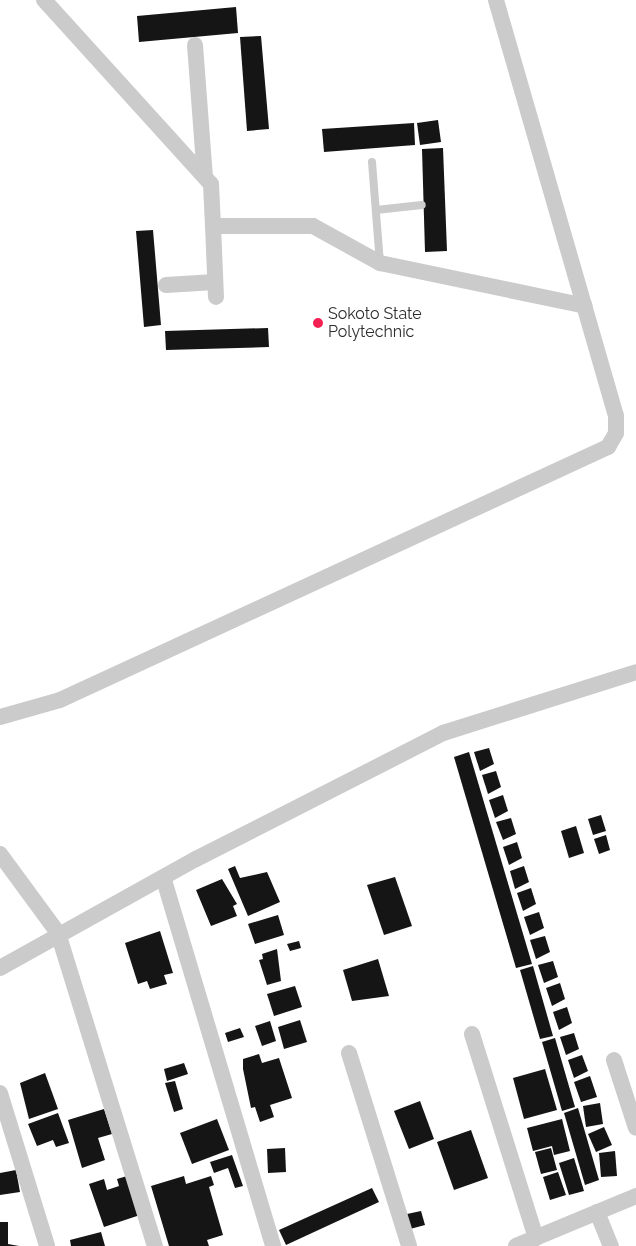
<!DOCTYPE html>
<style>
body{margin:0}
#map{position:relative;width:636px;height:1246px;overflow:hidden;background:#fff;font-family:Raleway,sans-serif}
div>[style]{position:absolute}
.building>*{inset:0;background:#151515}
.service>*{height:8px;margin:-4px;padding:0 4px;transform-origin:4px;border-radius:4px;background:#cbcbcb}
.minor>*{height:16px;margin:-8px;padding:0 8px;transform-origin:8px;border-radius:8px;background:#cbcbcb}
.dots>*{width:14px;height:14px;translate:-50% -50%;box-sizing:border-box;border:2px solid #fff;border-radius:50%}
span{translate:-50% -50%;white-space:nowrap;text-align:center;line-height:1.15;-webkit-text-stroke:5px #fff;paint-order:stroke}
.poi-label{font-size:16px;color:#2e2e2e}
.left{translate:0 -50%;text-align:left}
</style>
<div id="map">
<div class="building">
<div style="clip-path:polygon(236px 7px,238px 33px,139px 42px,137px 16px)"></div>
<div style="clip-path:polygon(261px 36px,269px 129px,247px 131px,240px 37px)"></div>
<div style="clip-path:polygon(438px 120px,441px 142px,420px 145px,417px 123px)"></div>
<div style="clip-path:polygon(414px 123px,415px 145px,324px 152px,322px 129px)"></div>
<div style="clip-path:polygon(443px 148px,447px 251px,425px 252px,422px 149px)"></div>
<div style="clip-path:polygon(153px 230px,161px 325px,144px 327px,136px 231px)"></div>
<div style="clip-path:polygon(268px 328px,269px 347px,166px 350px,165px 331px)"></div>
<div style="clip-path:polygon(489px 748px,494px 764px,480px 771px,474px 752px)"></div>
<div style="clip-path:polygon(469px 752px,532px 964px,516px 968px,454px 757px)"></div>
<div style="clip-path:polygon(496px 771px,501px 787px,488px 794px,482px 775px)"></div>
<div style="clip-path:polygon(503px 795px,508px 811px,495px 818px,489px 800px)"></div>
<div style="clip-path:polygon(601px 815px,606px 831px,593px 835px,588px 819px)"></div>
<div style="clip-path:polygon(511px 818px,516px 834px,503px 840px,496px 822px)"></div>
<div style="clip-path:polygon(576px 826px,584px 853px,569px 858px,561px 831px)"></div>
<div style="clip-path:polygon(606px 835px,610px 850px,599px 854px,594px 839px)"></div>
<div style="clip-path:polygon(517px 842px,522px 858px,509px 865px,503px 847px)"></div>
<div style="clip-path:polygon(235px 866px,240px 878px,267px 872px,280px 902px,248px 916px,228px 869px)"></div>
<div style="clip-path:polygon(524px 866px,529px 882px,515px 889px,510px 871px)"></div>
<div style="clip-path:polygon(395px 877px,412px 926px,384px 935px,367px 885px)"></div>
<div style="clip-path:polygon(222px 879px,237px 904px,233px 906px,237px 916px,211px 926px,196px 890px)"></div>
<div style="clip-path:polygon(531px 888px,536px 904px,523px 911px,517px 893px)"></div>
<div style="clip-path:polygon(539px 912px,544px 928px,530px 935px,524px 917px)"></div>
<div style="clip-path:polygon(278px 915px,284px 935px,255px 944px,248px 924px)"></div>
<div style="clip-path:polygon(160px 931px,173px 973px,164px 975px,167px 984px,150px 989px,147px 981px,138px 984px,125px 943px)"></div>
<div style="clip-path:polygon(545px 936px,550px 952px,536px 959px,530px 940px)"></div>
<div style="clip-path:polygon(299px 941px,301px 948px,290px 951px,287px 944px)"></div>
<div style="clip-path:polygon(277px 949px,281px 981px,267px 985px,259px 960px,263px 959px,262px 954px)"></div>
<div style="clip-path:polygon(378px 959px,389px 996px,352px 1001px,343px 970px)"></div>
<div style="clip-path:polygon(553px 961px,558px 977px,544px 983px,538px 965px)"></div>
<div style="clip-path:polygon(533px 966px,553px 1036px,540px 1039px,520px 970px)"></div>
<div style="clip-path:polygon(560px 983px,565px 999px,552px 1006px,546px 988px)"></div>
<div style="clip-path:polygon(295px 986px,302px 1007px,274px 1016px,267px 994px)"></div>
<div style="clip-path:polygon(567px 1007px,572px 1023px,559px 1030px,553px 1012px)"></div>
<div style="clip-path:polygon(300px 1020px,307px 1042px,284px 1049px,278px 1027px)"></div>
<div style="clip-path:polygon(270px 1021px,276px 1041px,262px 1046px,255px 1026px)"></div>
<div style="clip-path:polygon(240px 1028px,244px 1037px,228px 1042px,225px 1033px)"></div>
<div style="clip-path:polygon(574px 1033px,579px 1049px,566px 1055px,560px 1037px)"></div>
<div style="clip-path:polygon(555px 1038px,575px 1107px,562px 1111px,542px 1042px)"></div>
<div style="clip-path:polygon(259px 1054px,262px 1063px,279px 1058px,292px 1098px,270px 1105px,274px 1117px,260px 1122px,255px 1107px,251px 1108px,243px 1069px,243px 1059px)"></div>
<div style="clip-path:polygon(582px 1055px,588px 1071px,574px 1078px,568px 1060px)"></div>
<div style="clip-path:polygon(184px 1063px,188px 1074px,167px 1081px,164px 1069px)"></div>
<div style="clip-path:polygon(545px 1069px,557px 1110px,524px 1119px,513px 1078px)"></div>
<div style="clip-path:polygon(45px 1073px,58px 1109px,29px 1119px,20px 1083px)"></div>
<div style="clip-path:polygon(590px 1076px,597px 1097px,581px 1102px,574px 1082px)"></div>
<div style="clip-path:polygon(175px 1081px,183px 1109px,174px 1112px,165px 1083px)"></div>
<div style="clip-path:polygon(420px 1101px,434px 1139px,409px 1149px,394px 1111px)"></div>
<div style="clip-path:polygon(600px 1103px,603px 1124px,586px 1127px,583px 1106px)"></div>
<div style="clip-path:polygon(578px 1108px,599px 1180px,585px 1185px,564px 1113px)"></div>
<div style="clip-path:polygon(104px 1109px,112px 1134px,98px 1138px,105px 1160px,82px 1168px,68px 1120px)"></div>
<div style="clip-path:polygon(58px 1113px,69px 1143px,56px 1147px,53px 1140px,37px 1146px,28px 1124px)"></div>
<div style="clip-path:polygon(217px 1119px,229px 1150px,192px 1164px,180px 1133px)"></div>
<div style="clip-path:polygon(562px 1119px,570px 1151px,554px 1155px,552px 1146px,533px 1151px,527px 1128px)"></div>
<div style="clip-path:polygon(604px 1127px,612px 1145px,596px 1152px,588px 1134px)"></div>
<div style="clip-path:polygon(471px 1130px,488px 1178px,454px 1190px,437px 1142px)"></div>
<div style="clip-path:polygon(285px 1148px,286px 1172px,268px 1173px,267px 1149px)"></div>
<div style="clip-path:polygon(551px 1148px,557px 1170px,541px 1174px,535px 1152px)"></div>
<div style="clip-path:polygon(615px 1151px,617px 1176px,601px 1177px,599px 1153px)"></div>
<div style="clip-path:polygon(232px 1155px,243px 1186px,235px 1188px,228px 1168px,214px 1173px,210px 1162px)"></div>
<div style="clip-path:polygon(574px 1158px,584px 1191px,569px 1195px,559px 1163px)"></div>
<div style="clip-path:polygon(16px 1170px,20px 1192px,0 1195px,0 1173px)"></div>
<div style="clip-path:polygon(558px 1172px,566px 1195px,550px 1200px,543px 1177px)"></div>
<div style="clip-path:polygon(127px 1176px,140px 1215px,104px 1227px,89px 1184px,104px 1179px,107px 1190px,119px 1186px,117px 1179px)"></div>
<div style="clip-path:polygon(184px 1176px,186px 1184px,211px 1176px,214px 1185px,209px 1187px,223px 1235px,207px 1240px,209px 1246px,169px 1246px,151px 1186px)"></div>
<div style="clip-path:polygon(372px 1188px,379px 1202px,286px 1245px,279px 1230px)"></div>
<div style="clip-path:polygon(421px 1211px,425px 1225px,410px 1229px,407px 1214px)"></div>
<div style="clip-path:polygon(0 1222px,8px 1222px,8px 1244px,19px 1246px,0 1246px)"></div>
<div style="clip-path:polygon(101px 1232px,105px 1246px,71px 1246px,70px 1240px)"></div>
</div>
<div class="service">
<div style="left:372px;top:162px;width:101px;rotate:85.5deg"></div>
<div style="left:376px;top:210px;width:46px;rotate:-6.2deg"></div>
</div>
<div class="minor">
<div style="left:44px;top:0;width:248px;rotate:47.8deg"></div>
<div style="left:211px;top:184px;width:42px;rotate:87.3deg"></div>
<div style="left:213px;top:226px;width:100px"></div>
<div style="left:313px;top:226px;width:77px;rotate:28.9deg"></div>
<div style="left:380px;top:263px;width:209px;rotate:11.8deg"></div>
<div style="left:195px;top:45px;width:132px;rotate:85.7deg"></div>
<div style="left:213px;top:226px;width:71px;rotate:87.6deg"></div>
<div style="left:166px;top:285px;width:49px;rotate:-3.5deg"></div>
<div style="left:0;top:717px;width:62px;rotate:-15.8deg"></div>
<div style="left:60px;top:700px;width:604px;rotate:-24.78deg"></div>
<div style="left:608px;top:447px;width:16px;rotate:-60deg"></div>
<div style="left:616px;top:433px;width:17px;rotate:-90deg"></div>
<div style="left:616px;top:416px;width:433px;rotate:-106.1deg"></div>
<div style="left:0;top:854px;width:98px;rotate:53.7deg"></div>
<div style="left:58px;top:933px;width:328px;rotate:72.8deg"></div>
<div style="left:164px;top:880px;width:382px;rotate:73.4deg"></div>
<div style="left:0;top:968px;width:224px;rotate:-29.1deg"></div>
<div style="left:196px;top:859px;width:277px;rotate:-27deg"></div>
<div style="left:443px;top:733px;width:202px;rotate:-17.5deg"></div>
<div style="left:472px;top:1034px;width:214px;rotate:72.6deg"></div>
<div style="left:349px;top:1053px;width:202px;rotate:72.7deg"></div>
<div style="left:614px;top:1060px;width:71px;rotate:72.1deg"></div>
<div style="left:0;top:1093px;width:160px;rotate:72.9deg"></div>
<div style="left:597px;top:1212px;width:37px;rotate:68deg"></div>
<div style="left:516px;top:1246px;width:130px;rotate:-22.6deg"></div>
</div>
<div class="dots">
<div style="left:318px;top:323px;background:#f32151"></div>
</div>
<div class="poi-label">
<span class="left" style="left:328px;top:323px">Sokoto State<br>Polytechnic</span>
</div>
</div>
